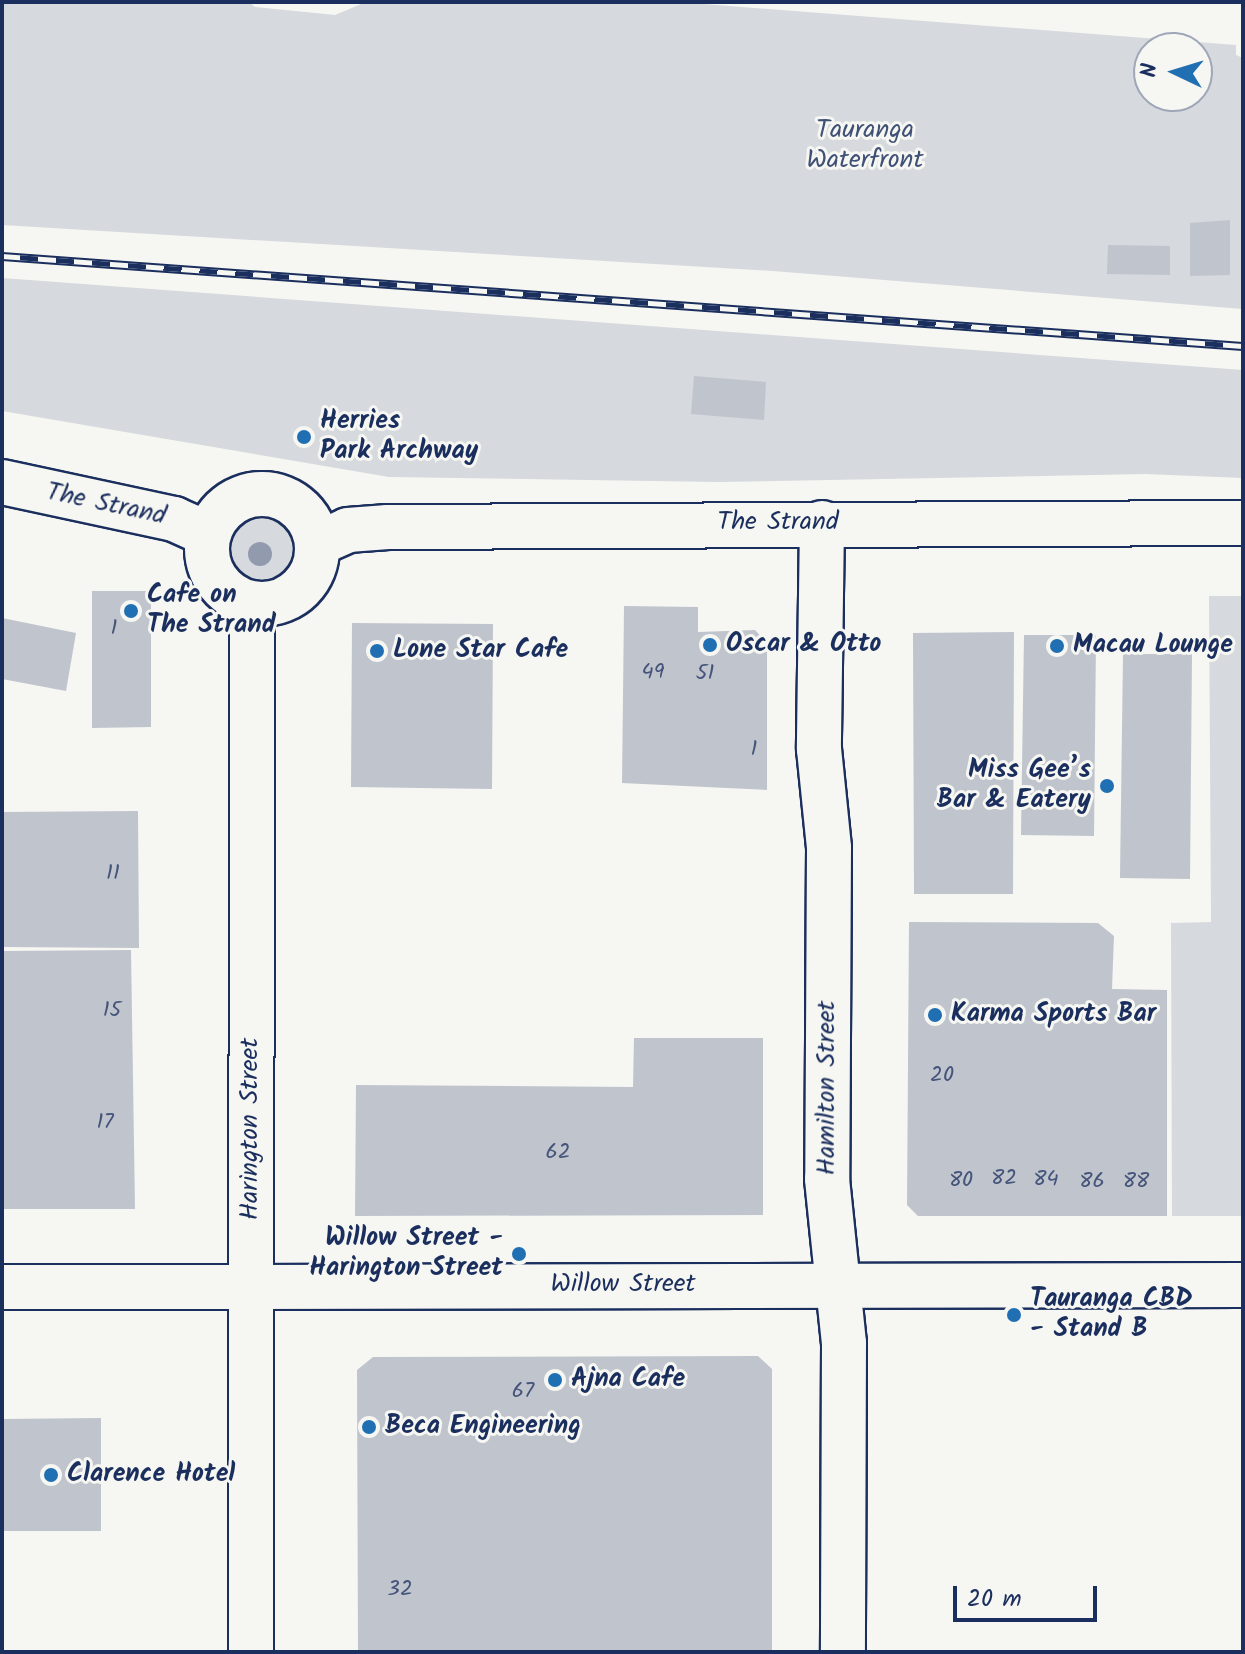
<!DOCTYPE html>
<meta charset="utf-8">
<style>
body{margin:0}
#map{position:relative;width:1245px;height:1654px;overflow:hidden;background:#f6f6f2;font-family:Kalam,sans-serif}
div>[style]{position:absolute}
.green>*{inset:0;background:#d6d9dd}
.round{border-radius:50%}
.building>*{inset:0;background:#c0c4cd}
.roads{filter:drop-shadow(2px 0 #1b2f5e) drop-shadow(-2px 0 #1b2f5e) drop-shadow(0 2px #1b2f5e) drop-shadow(0 -2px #1b2f5e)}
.street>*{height:44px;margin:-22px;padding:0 22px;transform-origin:22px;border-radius:22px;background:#f6f6f2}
.secondary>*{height:44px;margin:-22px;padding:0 22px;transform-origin:22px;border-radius:22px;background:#f6f6f2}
.secondary>.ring{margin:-22px;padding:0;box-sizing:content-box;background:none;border:44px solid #f6f6f2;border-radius:50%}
.rail>*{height:9px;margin-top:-4.5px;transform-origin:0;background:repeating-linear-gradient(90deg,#f6f6f2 0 18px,#1b2f5e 0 36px);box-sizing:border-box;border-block:2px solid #1b2f5e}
.trees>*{width:24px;height:24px;margin:-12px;border-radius:50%;background:#929bae}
.dots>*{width:22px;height:22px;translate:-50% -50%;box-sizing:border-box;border:4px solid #f6f6f2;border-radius:50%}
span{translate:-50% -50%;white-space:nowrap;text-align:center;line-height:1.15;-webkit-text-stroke:6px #f6f6f2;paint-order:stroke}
.number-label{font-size:22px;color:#44547a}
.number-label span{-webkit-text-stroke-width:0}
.park-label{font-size:26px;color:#405177}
.poi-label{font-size:26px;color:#1b2f5e;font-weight:700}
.left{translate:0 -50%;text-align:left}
.right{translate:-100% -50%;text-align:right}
.street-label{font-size:26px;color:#1b2f5e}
.frame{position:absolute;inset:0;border:4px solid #1b2f5e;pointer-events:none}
.north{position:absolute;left:1133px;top:32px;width:80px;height:80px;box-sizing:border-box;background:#f6f6f2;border:2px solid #9ea6b7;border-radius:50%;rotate:274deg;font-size:22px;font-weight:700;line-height:32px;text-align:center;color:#1b2f5e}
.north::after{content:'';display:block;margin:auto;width:28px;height:36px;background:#1f6fb2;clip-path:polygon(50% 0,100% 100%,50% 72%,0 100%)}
.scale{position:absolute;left:953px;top:1586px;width:144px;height:36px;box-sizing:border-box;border:4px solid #1b2f5e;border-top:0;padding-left:10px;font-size:24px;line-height:28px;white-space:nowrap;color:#1b2f5e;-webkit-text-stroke:6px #f6f6f2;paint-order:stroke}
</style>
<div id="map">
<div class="green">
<div style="clip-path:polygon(evenodd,2px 2px,249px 2px,255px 7px,335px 15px,366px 2px,678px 2px,1236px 45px,1236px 55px,1243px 58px,1243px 309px,773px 271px,2px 225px,2px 2px,1149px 48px,1197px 48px,1197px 96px,1149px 96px,1149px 48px)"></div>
<div style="clip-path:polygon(2px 278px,1243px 370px,1243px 478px,1145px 474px,718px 482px,389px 477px,2px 411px)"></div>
<div class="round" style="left:225px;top:517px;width:70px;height:70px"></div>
<div style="clip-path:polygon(1209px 596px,1243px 596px,1243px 1216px,1172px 1216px,1171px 923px,1211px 922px)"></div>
</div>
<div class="building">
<div style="clip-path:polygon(1230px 220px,1230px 275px,1190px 276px,1190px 223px)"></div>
<div style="clip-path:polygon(1108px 245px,1170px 246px,1170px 275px,1107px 274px)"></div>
<div style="clip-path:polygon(694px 376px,766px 382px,764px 420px,691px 414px)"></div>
<div style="clip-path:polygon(92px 591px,151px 591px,151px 727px,92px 728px)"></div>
<div style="clip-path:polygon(624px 606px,698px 607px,698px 632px,755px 630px,767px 643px,767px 790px,622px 783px)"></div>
<div style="clip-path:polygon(2px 618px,76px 633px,66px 691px,2px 679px)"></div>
<div style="clip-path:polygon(352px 623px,493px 624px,492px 789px,351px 787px)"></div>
<div style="clip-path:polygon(1014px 632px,1013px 894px,914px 894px,913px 633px)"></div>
<div style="clip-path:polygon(1024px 635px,1096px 635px,1094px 836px,1021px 835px)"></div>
<div style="clip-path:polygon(1123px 654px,1192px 654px,1190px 879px,1120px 878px)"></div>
<div style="clip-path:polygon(138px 811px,139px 948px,2px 947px,2px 812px)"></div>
<div style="clip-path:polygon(909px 922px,1098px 923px,1114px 936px,1112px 989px,1167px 990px,1167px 1216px,918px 1216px,907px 1205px)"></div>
<div style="clip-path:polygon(131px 950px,135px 1209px,2px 1209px,2px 951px)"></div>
<div style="clip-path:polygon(634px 1038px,763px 1038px,763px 1215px,355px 1216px,356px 1085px,633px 1087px)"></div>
<div style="clip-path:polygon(758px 1356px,772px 1369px,772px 1652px,358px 1652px,357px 1370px,373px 1357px)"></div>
<div style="clip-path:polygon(101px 1418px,101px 1531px,2px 1531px,2px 1419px)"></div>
</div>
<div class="roads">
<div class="street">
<div style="left:822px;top:523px;width:226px;rotate:90.8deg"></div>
<div style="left:819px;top:749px;width:100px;rotate:84.2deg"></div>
<div style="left:829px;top:848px;width:331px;rotate:90.3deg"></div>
<div style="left:827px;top:1179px;width:165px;rotate:84.1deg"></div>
<div style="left:844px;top:1343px;width:309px;rotate:90.2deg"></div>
<div style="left:317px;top:544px;width:34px;rotate:-24deg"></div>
<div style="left:348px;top:530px;width:40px;rotate:-4.3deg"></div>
<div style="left:388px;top:527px;width:855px;rotate:-0.27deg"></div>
<div style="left:251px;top:1287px;width:992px;rotate:-0.12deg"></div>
</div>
<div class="secondary">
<div style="left:2px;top:482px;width:176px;rotate:12.1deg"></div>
<div style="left:174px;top:519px;width:37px;rotate:24deg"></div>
<div class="ring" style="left:207px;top:494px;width:66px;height:66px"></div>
<div style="left:2px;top:1287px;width:249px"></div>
<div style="left:251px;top:1652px;width:1046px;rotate:-89.95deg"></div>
</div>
</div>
<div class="rail">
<div style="left:2px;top:256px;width:1244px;rotate:4.15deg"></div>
</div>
<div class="trees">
<div style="left:260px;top:554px"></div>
</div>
<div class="dots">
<div style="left:304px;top:437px;background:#1f6fb2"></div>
<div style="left:131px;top:611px;background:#1f6fb2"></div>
<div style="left:710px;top:645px;background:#1f6fb2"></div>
<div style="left:1057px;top:646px;background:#1f6fb2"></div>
<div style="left:377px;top:651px;background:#1f6fb2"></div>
<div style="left:1107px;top:786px;background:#1f6fb2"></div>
<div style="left:935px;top:1015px;background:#1f6fb2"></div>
<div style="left:519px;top:1254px;background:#1f6fb2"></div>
<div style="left:1014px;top:1315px;background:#1f6fb2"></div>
<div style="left:555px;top:1380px;background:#1f6fb2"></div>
<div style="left:369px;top:1427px;background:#1f6fb2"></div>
<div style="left:51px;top:1475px;background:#1f6fb2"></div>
</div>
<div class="number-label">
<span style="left:114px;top:629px">1</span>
<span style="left:653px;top:673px">49</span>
<span style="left:705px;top:674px">51</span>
<span style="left:754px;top:750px">1</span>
<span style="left:113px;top:874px">11</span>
<span style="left:112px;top:1011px">15</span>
<span style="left:942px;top:1076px">20</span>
<span style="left:105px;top:1123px">17</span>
<span style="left:558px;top:1153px">62</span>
<span style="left:1004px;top:1179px">82</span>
<span style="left:1046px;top:1180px">84</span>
<span style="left:961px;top:1181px">80</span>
<span style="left:1092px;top:1182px">86</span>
<span style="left:1136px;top:1182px">88</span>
<span style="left:523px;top:1392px">67</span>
<span style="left:400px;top:1590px">32</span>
</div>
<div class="park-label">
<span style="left:865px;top:146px">Tauranga<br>Waterfront</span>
</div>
<div class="poi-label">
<span class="left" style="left:320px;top:437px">Herries<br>Park Archway</span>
<span class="left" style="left:147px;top:611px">Cafe on<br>The Strand</span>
<span class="left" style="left:726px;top:645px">Oscar &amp; Otto</span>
<span class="left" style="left:1073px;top:646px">Macau Lounge</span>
<span class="left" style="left:393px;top:651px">Lone Star Cafe</span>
<span class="right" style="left:1091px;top:786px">Miss Gee’s<br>Bar &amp; Eatery</span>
<span class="left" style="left:951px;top:1015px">Karma Sports Bar</span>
<span class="right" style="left:503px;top:1254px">Willow Street -<br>Harington Street</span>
<span class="left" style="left:1030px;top:1315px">Tauranga CBD<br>- Stand B</span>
<span class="left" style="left:571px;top:1380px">Ajna Cafe</span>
<span class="left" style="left:385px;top:1427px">Beca Engineering</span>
<span class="left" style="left:67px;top:1475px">Clarence Hotel</span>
</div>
<div class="street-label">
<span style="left:106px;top:505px;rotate:12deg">The Strand</span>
<span style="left:778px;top:523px">The Strand</span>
<span style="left:828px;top:1088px;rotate:-90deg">Hamilton Street</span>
<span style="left:251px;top:1129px;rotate:-90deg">Harington Street</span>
<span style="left:623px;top:1285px">Willow Street</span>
</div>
<div class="frame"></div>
<div class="north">N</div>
<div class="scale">20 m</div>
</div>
